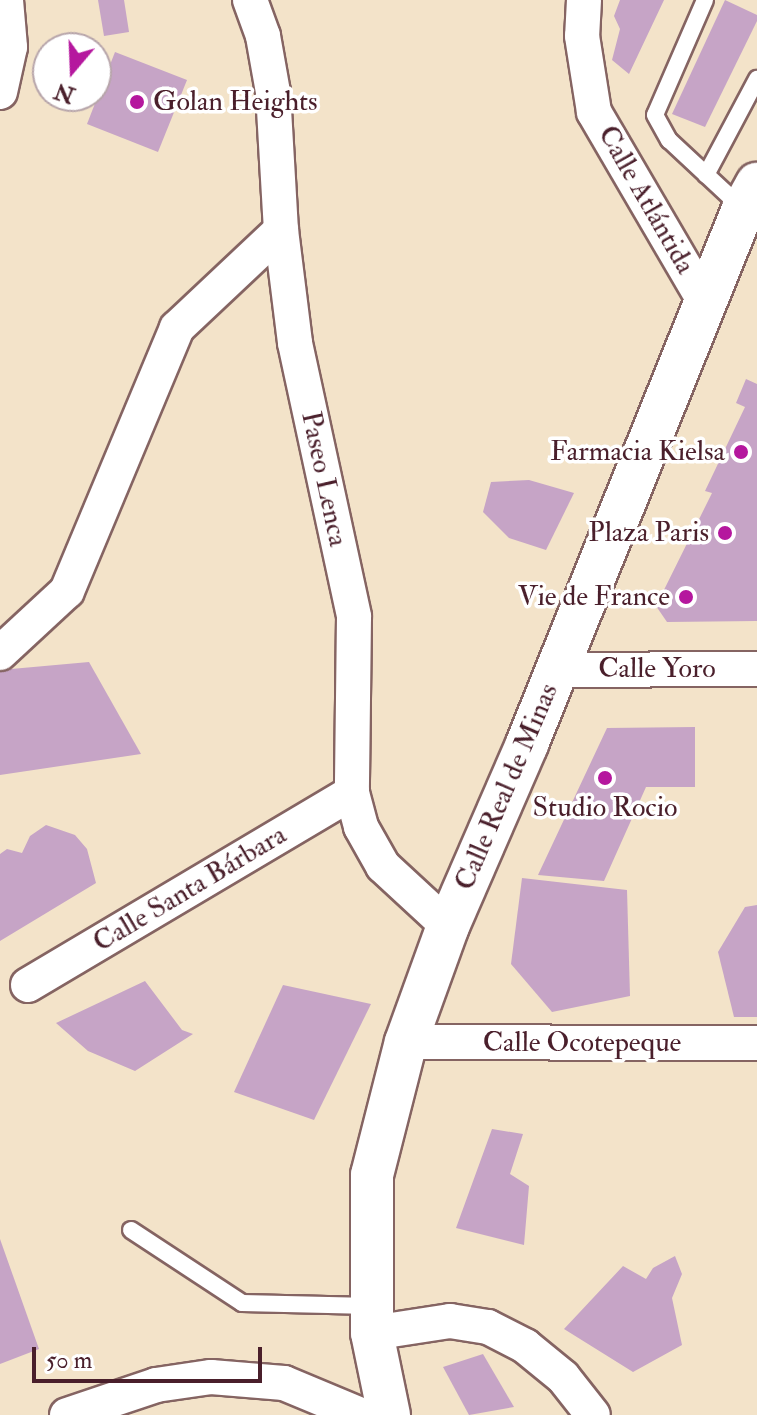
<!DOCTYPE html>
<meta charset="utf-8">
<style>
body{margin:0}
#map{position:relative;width:757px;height:1415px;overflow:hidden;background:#f3e3c9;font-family:"IM FELL Double Pica",serif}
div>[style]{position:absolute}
.building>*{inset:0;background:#c6a4c6}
.roads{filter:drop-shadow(2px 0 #856462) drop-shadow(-2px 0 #856462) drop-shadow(0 2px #856462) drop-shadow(0 -2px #856462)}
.service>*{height:16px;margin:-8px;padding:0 8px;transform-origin:8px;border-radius:8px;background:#fff}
.minor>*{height:34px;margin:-17px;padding:0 17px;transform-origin:17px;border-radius:17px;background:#fff}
.tertiary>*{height:42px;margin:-21px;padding:0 21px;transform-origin:21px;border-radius:21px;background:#fff}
.dots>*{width:22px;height:22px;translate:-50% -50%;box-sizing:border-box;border:4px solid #fff;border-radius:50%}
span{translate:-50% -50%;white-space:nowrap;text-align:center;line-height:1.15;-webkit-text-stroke:7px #fff;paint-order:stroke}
.poi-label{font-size:28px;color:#4a1f2b}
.left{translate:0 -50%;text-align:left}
.right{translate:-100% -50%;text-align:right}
.street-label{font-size:28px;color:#4a1f2b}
.north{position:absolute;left:32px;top:32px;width:80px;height:80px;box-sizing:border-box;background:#fff;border:2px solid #b7a5aa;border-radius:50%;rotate:199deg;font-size:22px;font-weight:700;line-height:32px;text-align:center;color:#4a1f2b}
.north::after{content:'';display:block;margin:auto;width:28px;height:36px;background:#b5179e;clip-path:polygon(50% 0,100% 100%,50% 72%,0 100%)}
.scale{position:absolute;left:32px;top:1347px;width:230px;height:36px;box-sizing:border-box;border:4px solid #4a1f2b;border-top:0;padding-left:10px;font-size:24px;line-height:28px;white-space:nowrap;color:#4a1f2b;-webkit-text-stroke:6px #fff;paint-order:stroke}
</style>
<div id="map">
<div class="building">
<div style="clip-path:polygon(98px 0,124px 0,129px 32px,104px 36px)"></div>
<div style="clip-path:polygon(620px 0,664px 0,629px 74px,612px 60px,620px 29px,614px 16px)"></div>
<div style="clip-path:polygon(725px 0,757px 15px,757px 21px,705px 127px,672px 114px)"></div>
<div style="clip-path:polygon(115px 52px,187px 80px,158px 152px,87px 124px)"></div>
<div style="clip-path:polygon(746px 379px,757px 384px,757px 621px,667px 622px,656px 606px,712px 493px,705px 491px,745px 407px,736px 403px)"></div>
<div style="clip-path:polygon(529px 480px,574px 493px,546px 550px,509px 538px,483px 512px,491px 482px)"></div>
<div style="clip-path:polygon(89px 662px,141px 754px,0 775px,0 670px)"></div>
<div style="clip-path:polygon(695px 727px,695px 787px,646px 787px,604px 881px,538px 875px,607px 728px)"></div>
<div style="clip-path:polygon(46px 825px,75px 835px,87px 849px,96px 883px,0 941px,0 854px,7px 849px,22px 853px,30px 836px)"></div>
<div style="clip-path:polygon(522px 878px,627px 890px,630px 996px,552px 1012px,511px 964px)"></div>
<div style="clip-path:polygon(757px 905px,757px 1017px,734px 1017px,718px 952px,745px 907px)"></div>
<div style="clip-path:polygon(145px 981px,182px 1030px,193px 1034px,135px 1071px,88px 1051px,56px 1023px)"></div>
<div style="clip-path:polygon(283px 985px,371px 1004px,314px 1120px,234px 1092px)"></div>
<div style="clip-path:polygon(492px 1129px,523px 1134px,510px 1174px,529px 1186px,524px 1245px,456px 1228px)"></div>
<div style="clip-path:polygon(0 1239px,39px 1349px,0 1364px)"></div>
<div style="clip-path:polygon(675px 1256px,682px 1274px,672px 1298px,682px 1345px,633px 1372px,564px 1329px,623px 1266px,646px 1279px,653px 1268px)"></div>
<div style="clip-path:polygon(483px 1354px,514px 1407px,469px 1415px,443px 1367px)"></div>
</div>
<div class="roads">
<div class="service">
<div style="left:705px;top:0;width:125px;rotate:113.5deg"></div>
<div style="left:655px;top:115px;width:29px;rotate:61deg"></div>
<div style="left:669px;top:140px;width:100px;rotate:43deg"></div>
<div style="left:706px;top:175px;width:109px;rotate:-62deg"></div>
<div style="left:131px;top:1230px;width:133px;rotate:33.3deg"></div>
<div style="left:242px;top:1303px;width:129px;rotate:1.3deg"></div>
</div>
<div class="minor">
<div style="left:250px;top:0;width:38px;rotate:70deg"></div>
<div style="left:263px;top:36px;width:57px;rotate:79.9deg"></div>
<div style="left:273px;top:92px;width:138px;rotate:86.7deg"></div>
<div style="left:281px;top:230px;width:114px;rotate:82.9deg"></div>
<div style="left:295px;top:343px;width:280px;rotate:77.8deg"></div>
<div style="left:354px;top:617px;width:176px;rotate:90.7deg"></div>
<div style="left:352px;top:793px;width:35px;rotate:75deg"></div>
<div style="left:361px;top:827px;width:45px;rotate:60.6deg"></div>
<div style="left:383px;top:866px;width:88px;rotate:42.7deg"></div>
<div style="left:584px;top:0;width:36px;rotate:93deg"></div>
<div style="left:582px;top:36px;width:77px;rotate:81deg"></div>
<div style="left:594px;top:112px;width:220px;rotate:59.7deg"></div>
<div style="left:0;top:92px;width:46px;rotate:-77.5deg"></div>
<div style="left:10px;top:47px;width:47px;rotate:-94.9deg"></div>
<div style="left:0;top:653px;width:91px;rotate:-42.8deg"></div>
<div style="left:67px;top:591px;width:285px;rotate:-67.3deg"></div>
<div style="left:177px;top:328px;width:143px;rotate:-43.3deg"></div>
<div style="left:557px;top:670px;width:200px;rotate:-0.3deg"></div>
<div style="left:28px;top:985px;width:377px;rotate:-30.7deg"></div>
<div style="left:406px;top:1042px;width:351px;rotate:0.2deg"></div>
<div style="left:372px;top:1333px;width:79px;rotate:-8.7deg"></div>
<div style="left:450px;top:1321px;width:38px;rotate:9deg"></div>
<div style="left:488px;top:1327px;width:42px;rotate:27.2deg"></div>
<div style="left:525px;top:1346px;width:49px;rotate:39.2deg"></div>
<div style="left:563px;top:1377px;width:48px;rotate:51.7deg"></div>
<div style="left:67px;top:1415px;width:94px;rotate:-18.6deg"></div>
<div style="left:156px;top:1385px;width:56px;rotate:-8.3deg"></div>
<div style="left:211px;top:1377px;width:73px;rotate:4.7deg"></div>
<div style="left:284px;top:1383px;width:83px;rotate:22.6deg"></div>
</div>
<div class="tertiary">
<div style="left:389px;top:1415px;width:84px;rotate:-101.7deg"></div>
<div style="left:372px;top:1333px;width:158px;rotate:-90deg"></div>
<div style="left:372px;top:1175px;width:137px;rotate:-75.7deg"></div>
<div style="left:406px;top:1042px;width:123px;rotate:-70.1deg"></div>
<div style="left:448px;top:926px;width:198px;rotate:-66.5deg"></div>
<div style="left:527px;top:744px;width:577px;rotate:-68.01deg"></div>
<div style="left:743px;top:209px;width:29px;rotate:-61deg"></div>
</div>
</div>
<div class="dots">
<div style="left:137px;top:102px;background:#b5179e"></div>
<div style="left:741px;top:452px;background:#b5179e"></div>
<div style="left:725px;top:533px;background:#b5179e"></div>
<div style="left:686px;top:597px;background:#b5179e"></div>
<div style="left:605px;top:778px;background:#b5179e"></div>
</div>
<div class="poi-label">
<span class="left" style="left:153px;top:102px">Golan Heights</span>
<span class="right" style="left:725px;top:452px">Farmacia Kielsa</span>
<span class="right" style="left:709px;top:533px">Plaza Paris</span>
<span class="right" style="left:670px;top:597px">Vie de France</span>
<span style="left:605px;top:808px">Studio Rocio</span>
</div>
<div class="street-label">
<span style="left:646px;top:200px;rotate:60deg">Calle Atlántida</span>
<span style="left:324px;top:479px;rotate:78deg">Paseo Lenca</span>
<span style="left:657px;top:669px">Calle Yoro</span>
<span style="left:507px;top:787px;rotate:-67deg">Calle Real de Minas</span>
<span style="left:190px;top:889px;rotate:-31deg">Calle Santa Bárbara</span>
<span style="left:582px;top:1043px">Calle Ocotepeque</span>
</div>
<div class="north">N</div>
<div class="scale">50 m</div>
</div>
